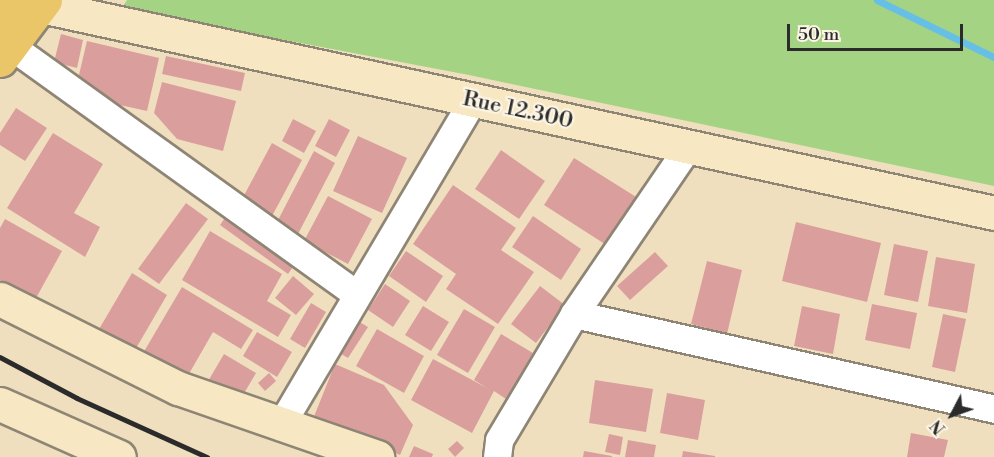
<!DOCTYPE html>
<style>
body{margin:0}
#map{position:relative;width:994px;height:457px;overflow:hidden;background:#f0dfbf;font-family:"Libre Bodoni",serif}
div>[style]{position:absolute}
.green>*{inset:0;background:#a4d483}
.stream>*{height:7px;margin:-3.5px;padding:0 3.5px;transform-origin:3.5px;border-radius:3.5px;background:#68bfe5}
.building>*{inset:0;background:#da9f9d}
.roads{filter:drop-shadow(2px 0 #8e8575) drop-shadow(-2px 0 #8e8575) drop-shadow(0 2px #8e8575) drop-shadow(0 -2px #8e8575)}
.street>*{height:27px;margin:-13.5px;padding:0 13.5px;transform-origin:13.5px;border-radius:13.5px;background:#fff}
.secondary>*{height:33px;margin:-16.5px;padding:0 16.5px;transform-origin:16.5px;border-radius:16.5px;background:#f7e8c3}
.primary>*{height:33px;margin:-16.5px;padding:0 16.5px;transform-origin:16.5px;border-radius:16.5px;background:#ebc669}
.rail>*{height:4.5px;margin:-2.25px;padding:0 2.25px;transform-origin:2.25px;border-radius:2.25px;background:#2b2b2b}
span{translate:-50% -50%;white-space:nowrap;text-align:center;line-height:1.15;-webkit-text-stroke:4.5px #fcf5e5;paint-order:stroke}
.street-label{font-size:22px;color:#2b2b2b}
.north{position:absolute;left:922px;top:385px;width:60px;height:60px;-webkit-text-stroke:4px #fcf5e5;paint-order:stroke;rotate:229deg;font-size:16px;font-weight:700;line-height:24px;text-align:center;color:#2b2b2b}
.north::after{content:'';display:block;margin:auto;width:21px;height:27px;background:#2b2b2b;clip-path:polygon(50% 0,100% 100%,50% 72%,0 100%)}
.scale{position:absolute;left:787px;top:24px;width:176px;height:27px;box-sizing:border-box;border:3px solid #2b2b2b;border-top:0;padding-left:8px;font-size:18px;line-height:21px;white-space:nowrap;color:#2b2b2b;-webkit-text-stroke:4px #fcf5e5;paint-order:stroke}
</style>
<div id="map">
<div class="green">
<div style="clip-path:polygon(127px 0,994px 0,994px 186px,469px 75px,121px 9px)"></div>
</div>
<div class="stream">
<div style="left:877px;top:0;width:130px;rotate:26deg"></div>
</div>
<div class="building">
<div style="clip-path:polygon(61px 34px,83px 40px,77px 68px,54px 62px)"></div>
<div style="clip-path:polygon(87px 41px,159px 58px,147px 111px,102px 101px,78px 79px)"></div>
<div style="clip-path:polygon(166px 56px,245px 73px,241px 91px,162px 74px)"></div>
<div style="clip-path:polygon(162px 82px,236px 101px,223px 151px,177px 139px,154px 113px)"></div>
<div style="clip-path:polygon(16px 108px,47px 128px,25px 161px,0 145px,0 133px)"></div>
<div style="clip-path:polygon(293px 119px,316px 131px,304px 153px,282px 141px)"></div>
<div style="clip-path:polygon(329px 119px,350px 130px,336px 157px,315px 146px)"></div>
<div style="clip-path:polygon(53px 133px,103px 164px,74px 213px,100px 227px,85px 257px,7px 208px)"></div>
<div style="clip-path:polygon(358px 136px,407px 158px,382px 213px,333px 191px)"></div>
<div style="clip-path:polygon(272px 143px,302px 160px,271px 218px,241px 201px)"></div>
<div style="clip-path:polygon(501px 150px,545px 181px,519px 219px,475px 189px)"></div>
<div style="clip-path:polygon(314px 151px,335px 163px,298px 234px,277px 222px)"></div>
<div style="clip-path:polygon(574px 158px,641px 200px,611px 248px,544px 205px)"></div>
<div style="clip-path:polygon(453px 185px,516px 228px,501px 250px,534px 272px,498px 324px,446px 289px,456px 274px,413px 244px)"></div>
<div style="clip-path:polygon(328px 196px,372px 219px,348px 264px,304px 241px)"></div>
<div style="clip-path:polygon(186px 203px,208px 219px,159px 284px,138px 269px)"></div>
<div style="clip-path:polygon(231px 209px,299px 258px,288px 274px,220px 225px)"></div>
<div style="clip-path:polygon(533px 216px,581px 249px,561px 280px,512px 247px)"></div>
<div style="clip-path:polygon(5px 219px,62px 251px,35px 300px,0 280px,0 228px)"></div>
<div style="clip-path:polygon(796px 222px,881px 243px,867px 302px,782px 281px)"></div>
<div style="clip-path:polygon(210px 231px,282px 274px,267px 301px,291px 315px,278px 337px,182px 280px)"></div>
<div style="clip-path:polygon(894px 244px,928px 251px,918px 302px,884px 295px)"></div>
<div style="clip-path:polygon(406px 251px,443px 276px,426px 302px,389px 276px)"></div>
<div style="clip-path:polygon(655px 252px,668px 266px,630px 300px,617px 286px)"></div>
<div style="clip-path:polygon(936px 257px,975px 264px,967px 313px,928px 306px)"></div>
<div style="clip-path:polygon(707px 261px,742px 270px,727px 334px,691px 324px)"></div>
<div style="clip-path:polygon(132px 273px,167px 295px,131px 357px,95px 336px)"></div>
<div style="clip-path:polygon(293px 276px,314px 294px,296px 315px,275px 298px)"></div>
<div style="clip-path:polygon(385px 284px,410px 301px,393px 327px,368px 310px)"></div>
<div style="clip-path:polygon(540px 286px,565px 305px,536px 343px,511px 324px)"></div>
<div style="clip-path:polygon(182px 287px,253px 330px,241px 349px,213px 332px,182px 386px,139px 360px)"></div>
<div style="clip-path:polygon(311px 303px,326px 312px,305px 348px,290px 339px)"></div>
<div style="clip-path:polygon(872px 304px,917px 313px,910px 349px,865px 340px)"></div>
<div style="clip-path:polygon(423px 306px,449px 322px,431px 351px,405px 335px)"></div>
<div style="clip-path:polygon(802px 306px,840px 314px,833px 354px,794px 346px)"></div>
<div style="clip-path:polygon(464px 309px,495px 327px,468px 373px,437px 355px)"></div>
<div style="clip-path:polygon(943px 314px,966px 319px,955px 372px,932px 367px)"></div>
<div style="clip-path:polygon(353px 318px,368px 327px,348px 358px,333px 349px)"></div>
<div style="clip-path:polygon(377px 329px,424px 356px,404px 393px,356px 366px)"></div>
<div style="clip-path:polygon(257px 332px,292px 352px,277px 377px,243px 356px)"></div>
<div style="clip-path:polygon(501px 334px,533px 353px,506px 399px,494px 391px,472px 433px,411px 400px,433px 359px,487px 388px,474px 380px)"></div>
<div style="clip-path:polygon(224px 354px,256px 373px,236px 407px,204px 388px)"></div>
<div style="clip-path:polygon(335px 364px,384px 385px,413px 425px,400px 455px,313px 419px)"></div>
<div style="clip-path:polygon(269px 373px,276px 381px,265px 391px,258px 383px)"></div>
<div style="clip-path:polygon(595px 380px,653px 389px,646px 432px,589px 423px)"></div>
<div style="clip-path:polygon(667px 393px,705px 400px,698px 440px,660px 433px)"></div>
<div style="clip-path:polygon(911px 433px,948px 440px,944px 457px,907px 457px)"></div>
<div style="clip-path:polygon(609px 434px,623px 437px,620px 455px,605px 452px)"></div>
<div style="clip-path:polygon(628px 440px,656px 445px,654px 457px,625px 457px)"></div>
<div style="clip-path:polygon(457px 441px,464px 448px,455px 457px,448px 449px)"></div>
<div style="clip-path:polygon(414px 446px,433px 454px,432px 457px,409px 457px)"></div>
<div style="clip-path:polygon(584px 451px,612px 456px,612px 457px,583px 457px)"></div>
<div style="clip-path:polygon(683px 451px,715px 456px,715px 457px,682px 457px)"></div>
</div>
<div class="roads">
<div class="street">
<div style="left:11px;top:46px;width:425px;rotate:35.7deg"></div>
<div style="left:574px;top:314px;width:431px;rotate:12.7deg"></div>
<div style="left:280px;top:426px;width:379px;rotate:-59.4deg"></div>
<div style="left:497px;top:457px;width:17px;rotate:-83deg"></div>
<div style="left:499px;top:440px;width:147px;rotate:-59.2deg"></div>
<div style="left:574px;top:314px;width:202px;rotate:-55.7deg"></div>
</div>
<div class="secondary">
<div style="left:41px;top:6px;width:975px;rotate:12.25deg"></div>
<div style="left:0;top:299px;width:199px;rotate:26.6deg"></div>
<div style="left:178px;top:388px;width:211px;rotate:19.1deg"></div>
<div style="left:0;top:404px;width:130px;rotate:24deg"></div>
</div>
<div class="primary">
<div style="left:0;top:17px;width:20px;rotate:-57deg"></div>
<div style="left:0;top:60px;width:75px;rotate:-53.1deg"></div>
</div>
</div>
<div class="rail">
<div style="left:0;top:357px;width:87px;rotate:28deg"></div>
<div style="left:77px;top:398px;width:143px;rotate:24.4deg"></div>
</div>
<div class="street-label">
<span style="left:518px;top:110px;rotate:12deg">Rue 12.300</span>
</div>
<div class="north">N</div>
<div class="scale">50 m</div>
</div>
